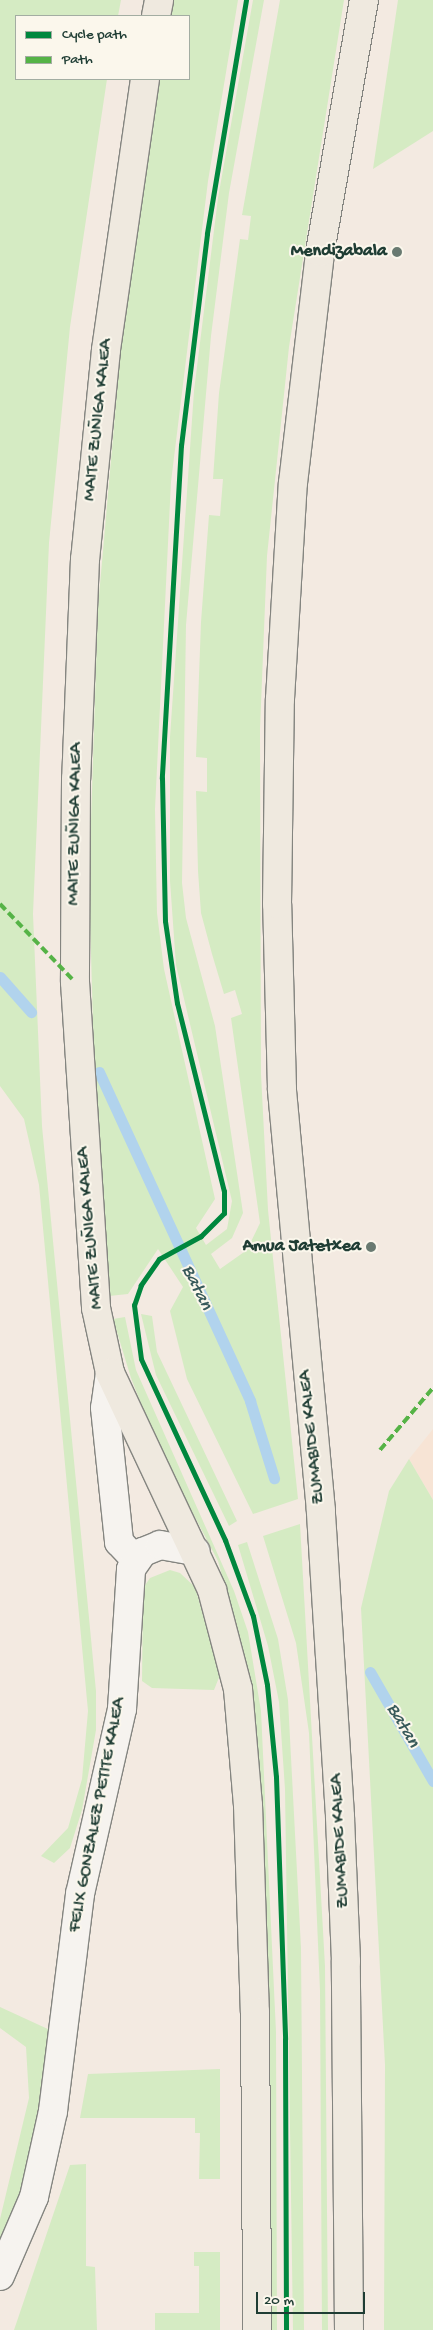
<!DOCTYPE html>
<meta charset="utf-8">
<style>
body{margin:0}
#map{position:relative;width:433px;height:2330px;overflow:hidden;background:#f3eae1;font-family:"Gochi Hand",sans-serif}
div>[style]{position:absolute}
.built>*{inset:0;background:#f7e4d5}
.green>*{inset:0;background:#d5ebc3}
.stream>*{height:11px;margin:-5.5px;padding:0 5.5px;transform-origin:5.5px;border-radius:5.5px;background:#b1d3ed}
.roads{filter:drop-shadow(1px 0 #848580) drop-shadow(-1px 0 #848580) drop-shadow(0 1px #848580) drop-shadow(0 -1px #848580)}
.minor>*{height:28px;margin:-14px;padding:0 14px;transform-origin:14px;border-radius:14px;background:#f6f3ef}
.primary>*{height:28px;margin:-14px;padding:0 14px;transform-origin:14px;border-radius:14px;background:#efe9df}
.quiet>*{height:4px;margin-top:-2px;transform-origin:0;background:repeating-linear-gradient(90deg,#55b346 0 8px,transparent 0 12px)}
.cycleway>*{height:5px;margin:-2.5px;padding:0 2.5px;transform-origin:2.5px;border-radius:2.5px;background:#00873e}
.dots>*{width:14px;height:14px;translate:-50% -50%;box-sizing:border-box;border:2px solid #fbf7ec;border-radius:50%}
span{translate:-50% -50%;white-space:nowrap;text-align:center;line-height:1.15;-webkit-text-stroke:4px #fbf7ec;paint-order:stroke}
.poi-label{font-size:18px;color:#1f3d34;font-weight:700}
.right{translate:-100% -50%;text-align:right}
.street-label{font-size:18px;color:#1f3d34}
.water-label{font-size:19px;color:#37595a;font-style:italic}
.legend{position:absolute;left:15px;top:15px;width:175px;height:65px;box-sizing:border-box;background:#fbf7ec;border:1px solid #a3ada2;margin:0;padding:6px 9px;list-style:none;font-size:15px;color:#1f3d34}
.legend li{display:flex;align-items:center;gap:10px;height:25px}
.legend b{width:25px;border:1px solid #a3ada2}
.scale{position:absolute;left:256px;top:2292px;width:109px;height:22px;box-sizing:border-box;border:2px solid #1f3d34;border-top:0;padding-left:6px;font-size:15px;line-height:18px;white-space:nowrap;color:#1f3d34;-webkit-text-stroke:4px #fbf7ec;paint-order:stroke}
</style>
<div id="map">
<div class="built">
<div style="clip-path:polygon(433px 1429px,433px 1500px,409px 1459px)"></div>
</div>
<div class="green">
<div style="clip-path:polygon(0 0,121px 0,118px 16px,16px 16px,16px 79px,107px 79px,70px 327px,49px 543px,33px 914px,42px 1126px,96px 1691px,96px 1730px,82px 1810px,70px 1848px,54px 1863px,41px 1856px,68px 1828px,82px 1779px,88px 1711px,39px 1185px,24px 1119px,0 1086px)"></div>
<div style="clip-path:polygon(174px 0,238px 0,208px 181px,171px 482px,155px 809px,157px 913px,164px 969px,215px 1199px,196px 1228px,206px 1245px,227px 1229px,232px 1201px,176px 965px,170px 881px,170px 737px,194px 391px,218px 198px,253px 0,264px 0,229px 193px,211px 336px,186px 625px,182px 883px,186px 918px,215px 1026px,243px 1213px,232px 1238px,211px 1254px,220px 1269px,247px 1250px,260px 1223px,231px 1018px,242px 1014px,235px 990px,224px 994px,212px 954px,201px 913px,198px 871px,196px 791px,207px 792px,207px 758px,196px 757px,201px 622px,209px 515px,220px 516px,223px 479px,213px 479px,219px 393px,240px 239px,248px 240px,251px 216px,242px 215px,280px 0,344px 0,289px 347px,267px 556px,260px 729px,261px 1074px,268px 1210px,298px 1499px,253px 1514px,187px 1379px,170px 1311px,183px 1287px,158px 1249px,128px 1294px,109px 1296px,94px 1061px,89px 881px,98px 607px,122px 336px,155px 100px,159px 79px,189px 79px,189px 16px,171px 16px)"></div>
<div style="clip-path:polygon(398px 0,433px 0,433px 131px,373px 169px)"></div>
<div style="clip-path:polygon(141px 1314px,152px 1316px,157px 1352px,237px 1521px,229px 1526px,156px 1375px)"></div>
<div style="clip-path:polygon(125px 1317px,136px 1370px,234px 1591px,248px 1632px,261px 1711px,276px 2032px,277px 2330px,271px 2330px,270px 2074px,261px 1805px,250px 1675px,218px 1561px,158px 1447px,131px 1378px,113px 1319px)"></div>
<div style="clip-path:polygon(409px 1459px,433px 1500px,433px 2330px,384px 2330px,385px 2065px,361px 1608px,389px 1491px)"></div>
<div style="clip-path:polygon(300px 1524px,325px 1966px,328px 2330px,322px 2330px,320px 1991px,309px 1733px,296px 1643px,263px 1536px)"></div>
<div style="clip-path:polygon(247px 1542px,278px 1639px,288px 1700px,301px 1948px,304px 2330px,293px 2330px,285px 1789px,279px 1702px,268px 1646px,238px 1545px)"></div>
<div style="clip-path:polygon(170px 1570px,180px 1573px,195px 1587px,220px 1675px,214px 1690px,152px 1688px,142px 1681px,143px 1588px,150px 1578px)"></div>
<div style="clip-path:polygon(0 2007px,50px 2030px,39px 2124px,21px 2201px,0 2255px,0 2219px,29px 2098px,26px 2047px,0 2028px)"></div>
<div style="clip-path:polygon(220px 2069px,220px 2179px,199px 2179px,200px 2133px,195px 2133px,195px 2118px,80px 2118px,88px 2074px)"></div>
<div style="clip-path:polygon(86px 2164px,86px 2266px,95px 2267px,97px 2330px,14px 2330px,70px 2165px)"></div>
<div style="clip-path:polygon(194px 2252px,220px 2252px,220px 2330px,155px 2330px,155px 2313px,199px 2313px,199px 2266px,194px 2266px)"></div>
</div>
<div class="stream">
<div style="left:0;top:977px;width:47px;rotate:48.5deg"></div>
<div style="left:99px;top:1072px;width:362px;rotate:65.3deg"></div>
<div style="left:250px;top:1401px;width:81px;rotate:72.7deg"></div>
<div style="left:370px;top:1672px;width:126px;rotate:60deg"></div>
</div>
<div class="roads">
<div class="minor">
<div style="left:110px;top:1373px;width:35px;rotate:98deg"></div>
<div style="left:105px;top:1408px;width:135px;rotate:84deg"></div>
<div style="left:119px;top:1542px;width:23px;rotate:47deg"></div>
<div style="left:0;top:2276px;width:86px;rotate:-66.7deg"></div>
<div style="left:34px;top:2197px;width:88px;rotate:-77.5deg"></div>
<div style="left:53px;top:2111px;width:219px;rotate:-82.9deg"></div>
<div style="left:80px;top:1894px;width:190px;rotate:-77.2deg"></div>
<div style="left:122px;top:1709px;width:140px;rotate:-86.3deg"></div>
<div style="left:131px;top:1569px;width:21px;rotate:-55deg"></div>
<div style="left:143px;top:1552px;width:18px;rotate:-22deg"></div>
<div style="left:160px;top:1545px;width:36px;rotate:10deg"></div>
</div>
<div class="primary">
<div style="left:156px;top:16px;width:16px;rotate:-79deg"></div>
<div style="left:145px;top:79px;width:274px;rotate:98.2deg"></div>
<div style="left:106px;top:350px;width:210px;rotate:95.7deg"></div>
<div style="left:85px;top:559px;width:220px;rotate:92.3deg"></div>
<div style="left:76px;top:779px;width:203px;rotate:90.3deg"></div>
<div style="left:75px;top:982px;width:327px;rotate:86.3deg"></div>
<div style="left:96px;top:1308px;width:66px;rotate:77.8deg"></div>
<div style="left:110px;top:1373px;width:240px;rotate:64.8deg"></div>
<div style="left:212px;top:1590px;width:102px;rotate:75.3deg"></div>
<div style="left:238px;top:1689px;width:116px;rotate:85.1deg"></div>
<div style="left:248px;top:1805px;width:207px;rotate:88.1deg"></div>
<div style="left:255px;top:2012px;width:318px;rotate:89.6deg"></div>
<div style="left:349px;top:2330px;width:369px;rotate:-90.5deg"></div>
<div style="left:346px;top:1961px;width:145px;rotate:-92.4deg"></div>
<div style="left:340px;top:1816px;width:306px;rotate:-93.6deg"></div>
<div style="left:321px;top:1511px;width:424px;rotate:-95.3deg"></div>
<div style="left:282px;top:1089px;width:185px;rotate:-91.5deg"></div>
<div style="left:277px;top:904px;width:205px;rotate:-89.2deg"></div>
<div style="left:280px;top:699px;width:216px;rotate:-86.6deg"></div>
<div style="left:293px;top:483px;width:233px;rotate:-83.3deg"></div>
<div style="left:320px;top:252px;width:256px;rotate:-80.1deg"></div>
</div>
</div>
<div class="quiet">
<div style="left:0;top:904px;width:108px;rotate:46.1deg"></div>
<div style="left:380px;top:1450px;width:82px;rotate:-49.5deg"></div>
</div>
<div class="cycleway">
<div style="left:246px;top:0;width:237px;rotate:99.5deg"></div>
<div style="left:207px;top:234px;width:213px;rotate:97deg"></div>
<div style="left:181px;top:445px;width:334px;rotate:93.3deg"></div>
<div style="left:162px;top:778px;width:143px;rotate:88.8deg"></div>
<div style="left:165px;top:921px;width:83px;rotate:81.7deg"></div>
<div style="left:177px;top:1003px;width:194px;rotate:76deg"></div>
<div style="left:224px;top:1191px;width:22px;rotate:90deg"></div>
<div style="left:224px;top:1213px;width:33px;rotate:135deg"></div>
<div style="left:201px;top:1236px;width:48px;rotate:151.3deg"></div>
<div style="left:159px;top:1259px;width:32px;rotate:125deg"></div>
<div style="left:141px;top:1285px;width:21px;rotate:109deg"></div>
<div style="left:134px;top:1305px;width:54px;rotate:82.6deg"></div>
<div style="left:141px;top:1359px;width:200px;rotate:65.1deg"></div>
<div style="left:225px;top:1540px;width:81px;rotate:69.8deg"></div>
<div style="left:253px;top:1616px;width:70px;rotate:78.5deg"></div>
<div style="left:267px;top:1685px;width:92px;rotate:84.4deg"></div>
<div style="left:276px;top:1777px;width:262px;rotate:88deg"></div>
<div style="left:285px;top:2039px;width:291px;rotate:89.8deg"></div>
</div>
<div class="dots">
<div style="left:397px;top:252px;background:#697a71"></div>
<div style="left:371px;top:1247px;background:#697a71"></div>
</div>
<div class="poi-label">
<span class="right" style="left:387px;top:252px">Mendizabala</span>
<span class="right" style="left:361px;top:1247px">Amua Jatetxea</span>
</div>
<div class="street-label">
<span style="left:99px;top:420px;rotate:-84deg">MAITE ZUÑIGA KALEA</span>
<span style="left:76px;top:824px;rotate:-89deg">MAITE ZUÑIGA KALEA</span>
<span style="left:91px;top:1228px;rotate:-95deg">MAITE ZUÑIGA KALEA</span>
<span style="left:313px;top:1437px;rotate:-96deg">ZUMABIDE KALEA</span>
<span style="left:98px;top:1815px;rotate:-79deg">FELIX GONZALEZ PETITE KALEA</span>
<span style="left:341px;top:1841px;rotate:-93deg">ZUMABIDE KALEA</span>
</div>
<div class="water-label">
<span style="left:196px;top:1288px;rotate:64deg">Batan</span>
<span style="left:402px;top:1726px;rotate:60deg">Batan</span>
</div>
<ul class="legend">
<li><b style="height:6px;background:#00873e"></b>Cycle path</li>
<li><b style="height:6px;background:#55b346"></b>Path</li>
</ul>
<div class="scale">20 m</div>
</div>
